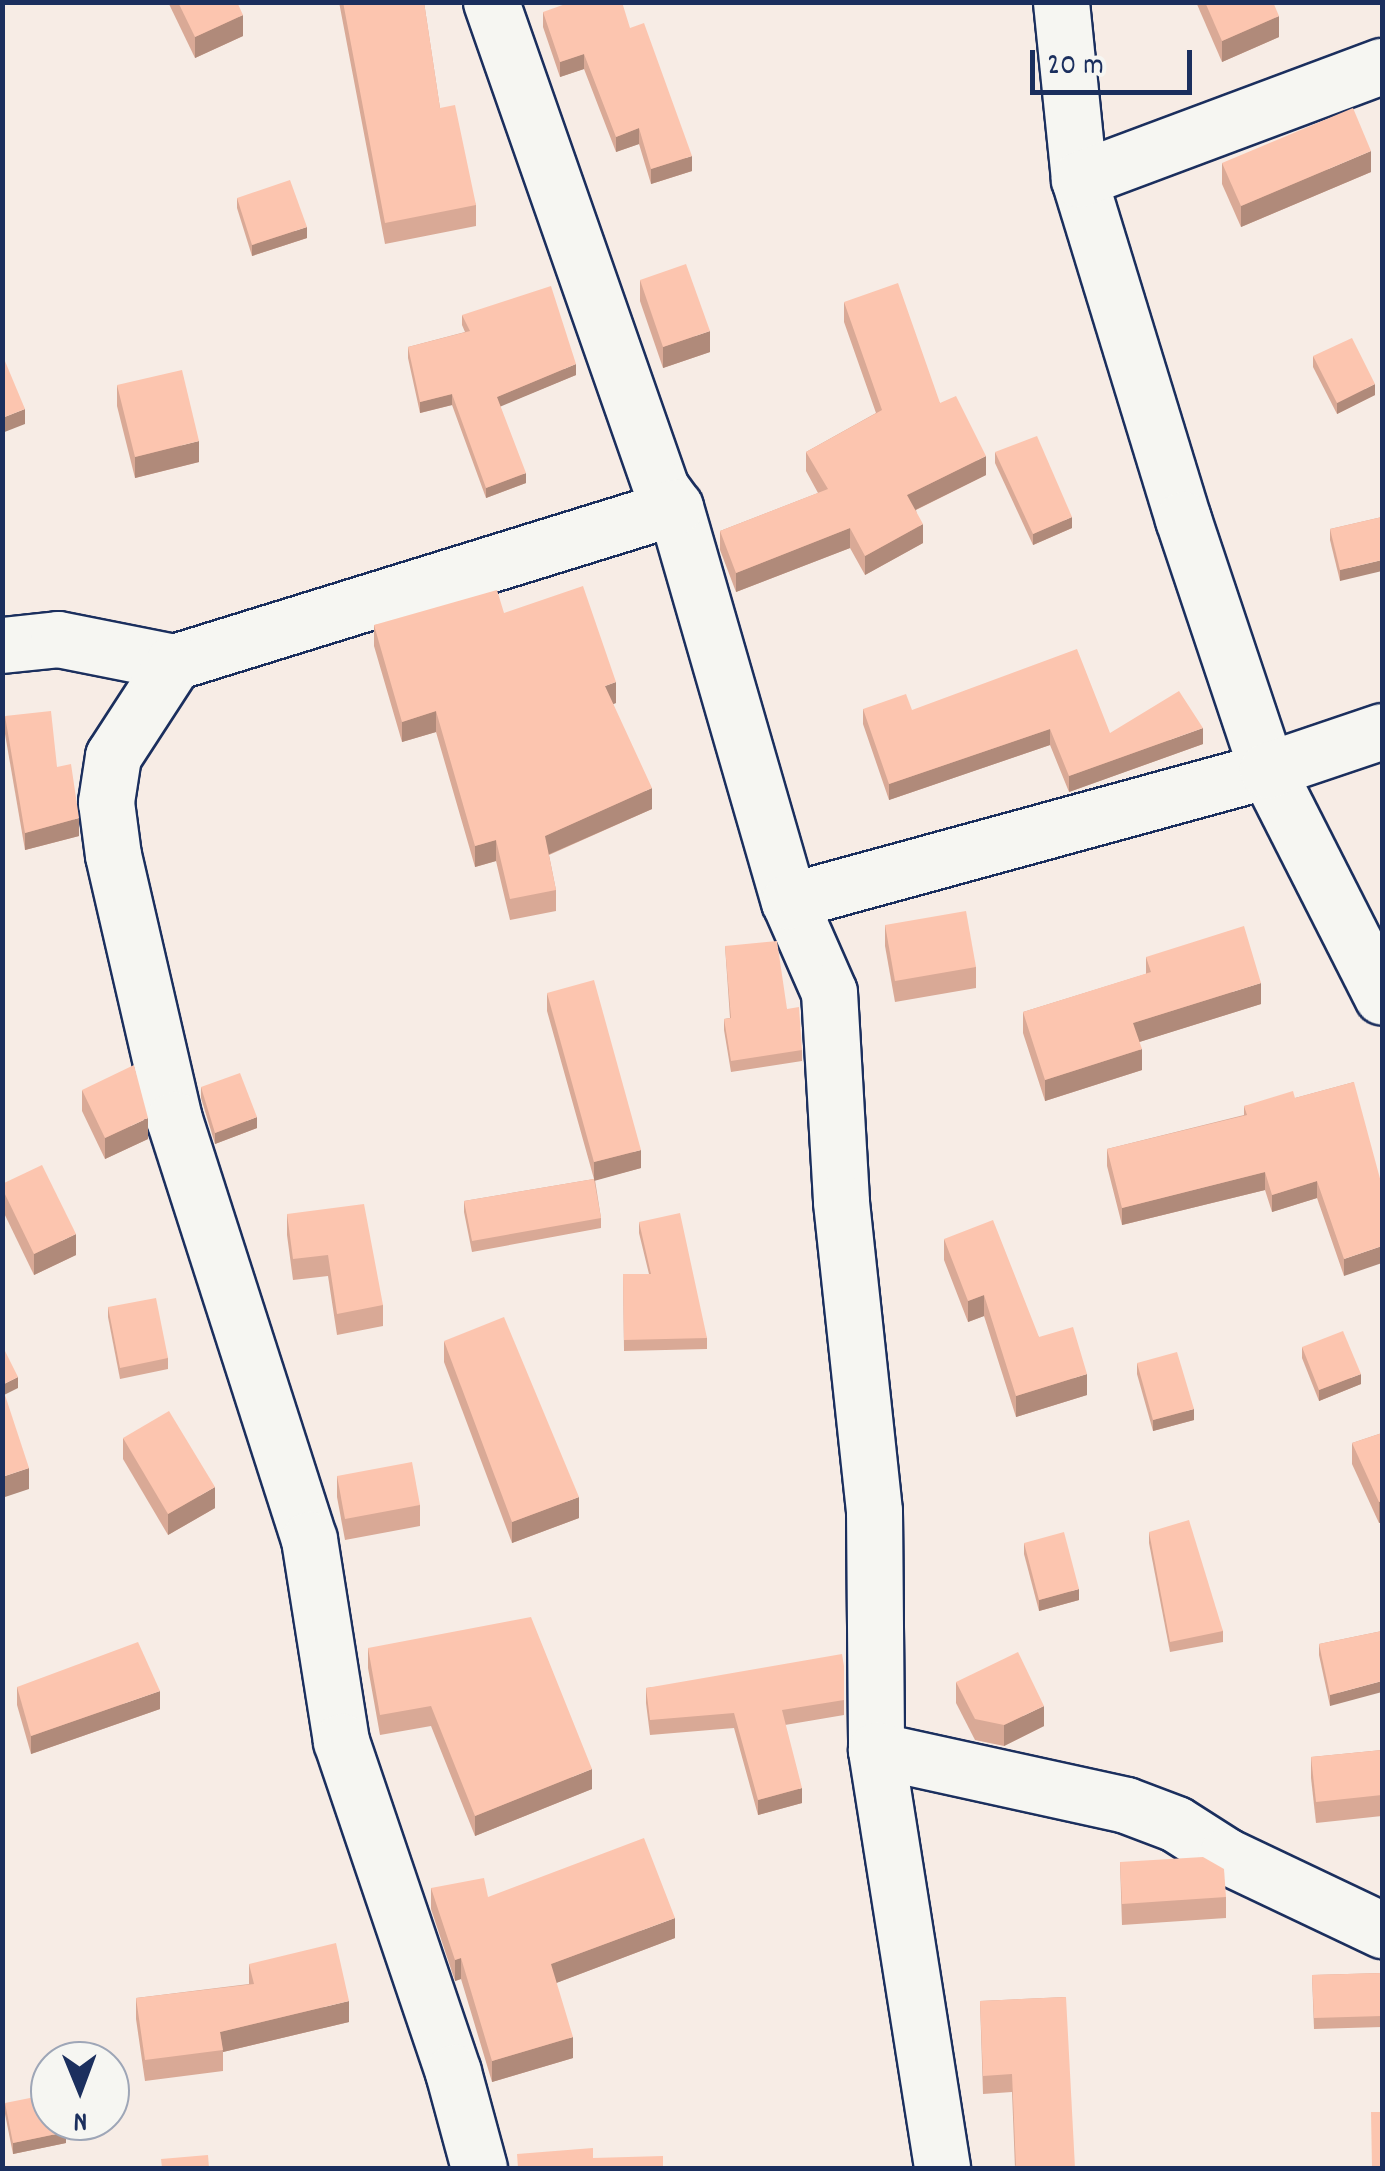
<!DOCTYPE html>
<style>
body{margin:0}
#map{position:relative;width:1385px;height:2171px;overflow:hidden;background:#f7ece5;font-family:Dekko,sans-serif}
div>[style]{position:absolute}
.roads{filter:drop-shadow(2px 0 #1b2f5e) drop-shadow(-2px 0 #1b2f5e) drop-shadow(0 2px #1b2f5e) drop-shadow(0 -2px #1b2f5e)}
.minor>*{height:55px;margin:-27.5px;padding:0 27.5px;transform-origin:27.5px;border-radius:27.5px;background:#f6f6f2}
.wall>*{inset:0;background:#d9a996}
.shaded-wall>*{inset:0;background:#b08a7a}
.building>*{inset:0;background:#fcc5af}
span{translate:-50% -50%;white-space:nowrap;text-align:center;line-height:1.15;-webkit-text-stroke:8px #f6f6f2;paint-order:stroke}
.frame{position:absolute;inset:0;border:5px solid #1b2f5e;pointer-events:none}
.north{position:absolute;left:30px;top:2041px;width:100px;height:100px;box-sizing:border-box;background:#f6f6f2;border:2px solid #9ea6b7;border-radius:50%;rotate:179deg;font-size:28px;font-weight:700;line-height:40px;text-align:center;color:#1b2f5e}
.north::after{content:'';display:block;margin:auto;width:35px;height:45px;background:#1b2f5e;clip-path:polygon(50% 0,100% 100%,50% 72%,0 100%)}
.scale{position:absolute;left:1030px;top:50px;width:162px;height:45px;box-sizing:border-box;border:5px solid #1b2f5e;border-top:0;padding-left:12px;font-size:30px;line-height:35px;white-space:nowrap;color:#1b2f5e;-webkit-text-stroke:8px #f6f6f2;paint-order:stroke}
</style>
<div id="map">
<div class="roads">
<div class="minor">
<div style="left:491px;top:2px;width:515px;rotate:70.72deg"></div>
<div style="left:661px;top:488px;width:24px;rotate:54deg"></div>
<div style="left:675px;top:507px;width:410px;rotate:73.9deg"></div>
<div style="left:789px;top:901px;width:99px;rotate:66.3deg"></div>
<div style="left:829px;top:992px;width:210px;rotate:86.7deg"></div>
<div style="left:841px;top:1202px;width:311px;rotate:83.9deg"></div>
<div style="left:874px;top:1511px;width:239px;rotate:89.5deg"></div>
<div style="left:876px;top:1750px;width:423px;rotate:81deg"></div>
<div style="left:1061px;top:2px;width:178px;rotate:84.2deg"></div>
<div style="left:1079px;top:179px;width:356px;rotate:73deg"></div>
<div style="left:1183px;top:519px;width:265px;rotate:71.5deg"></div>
<div style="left:1267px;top:770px;width:254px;rotate:63.1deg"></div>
<div style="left:1079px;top:179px;width:323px;rotate:-20.5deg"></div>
<div style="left:2px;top:645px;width:56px;rotate:-6.1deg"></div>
<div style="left:58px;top:639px;width:118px;rotate:11.2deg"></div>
<div style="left:174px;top:662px;width:524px;rotate:-17.19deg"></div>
<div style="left:174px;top:662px;width:112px;rotate:123deg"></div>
<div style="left:113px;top:756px;width:47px;rotate:98.7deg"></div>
<div style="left:106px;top:802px;width:53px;rotate:82.5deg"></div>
<div style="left:113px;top:855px;width:271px;rotate:77deg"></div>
<div style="left:174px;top:1119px;width:441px;rotate:72.2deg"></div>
<div style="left:309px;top:1539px;width:205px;rotate:81deg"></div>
<div style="left:341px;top:1741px;width:349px;rotate:71.3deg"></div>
<div style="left:453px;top:2072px;width:99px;rotate:74.8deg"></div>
<div style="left:789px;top:901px;width:496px;rotate:-15.3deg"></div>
<div style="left:1267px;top:770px;width:121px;rotate:-18.7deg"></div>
<div style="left:876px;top:1750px;width:256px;rotate:12.4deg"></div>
<div style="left:1126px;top:1805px;width:53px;rotate:20.8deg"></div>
<div style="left:1176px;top:1824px;width:59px;rotate:32.6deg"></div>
<div style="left:1226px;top:1856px;width:173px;rotate:25.4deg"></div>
</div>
</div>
<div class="wall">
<div style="clip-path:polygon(168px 2px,237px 2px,243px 36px,195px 58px)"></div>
<div style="clip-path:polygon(339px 2px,424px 2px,440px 108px,476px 205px,476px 226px,385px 244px)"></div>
<div style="clip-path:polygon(1196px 2px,1273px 2px,1279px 37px,1222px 62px)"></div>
<div style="clip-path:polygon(543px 12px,630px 28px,692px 171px,651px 184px,639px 144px,616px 152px,584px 69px,560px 77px,543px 27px)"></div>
<div style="clip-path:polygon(1222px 163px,1371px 172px,1241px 227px,1222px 184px)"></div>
<div style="clip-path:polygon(237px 198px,307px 238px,252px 256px,237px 208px)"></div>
<div style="clip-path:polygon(640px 280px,710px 352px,663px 368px,640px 301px)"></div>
<div style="clip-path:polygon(844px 302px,940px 403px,986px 475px,916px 510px,923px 543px,865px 575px,850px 548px,736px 592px,720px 550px,720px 531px,818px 493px,806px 471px,806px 452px,876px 413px,844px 322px)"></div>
<div style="clip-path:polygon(462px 315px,576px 375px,500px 406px,526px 483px,486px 498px,452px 405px,420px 413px,408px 358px,408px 347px,465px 332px,462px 325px)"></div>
<div style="clip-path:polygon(1313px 356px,1375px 395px,1337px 414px,1313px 367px)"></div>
<div style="clip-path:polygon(117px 385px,199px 462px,135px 478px,117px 406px)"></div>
<div style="clip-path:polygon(995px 452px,1072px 528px,1033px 545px,995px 463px)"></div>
<div style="clip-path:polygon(1382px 517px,1340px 581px,1330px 540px,1330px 529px)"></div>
<div style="clip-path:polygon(504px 613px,616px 703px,613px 704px,652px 809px,549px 855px,556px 890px,556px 911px,510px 920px,496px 861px,475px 867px,436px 732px,402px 742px,374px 646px,374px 625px)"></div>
<div style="clip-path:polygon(863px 709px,912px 710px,1203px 744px,1069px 792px,1050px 745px,889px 800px,863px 724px)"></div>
<div style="clip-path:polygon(5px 716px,57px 767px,79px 836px,25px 850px,5px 734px)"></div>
<div style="clip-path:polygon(885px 925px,976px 967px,976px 988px,895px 1002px,885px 946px)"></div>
<div style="clip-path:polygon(725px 946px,787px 1009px,802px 1050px,802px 1061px,731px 1072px,724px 1030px,724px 1019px,730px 1018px)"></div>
<div style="clip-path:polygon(1146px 957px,1261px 1004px,1139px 1042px,1142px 1070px,1045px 1101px,1023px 1033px,1023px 1012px,1146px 974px)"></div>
<div style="clip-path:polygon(547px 993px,641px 1168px,595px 1180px,601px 1218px,601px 1228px,472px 1252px,464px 1212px,464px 1201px,594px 1179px,547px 1011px)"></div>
<div style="clip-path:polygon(1354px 1082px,1344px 1276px,1317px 1198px,1272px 1212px,1265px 1190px,1122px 1225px,1107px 1166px,1107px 1149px,1244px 1115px,1244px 1106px,1295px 1098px)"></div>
<div style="clip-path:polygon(201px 1087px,257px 1128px,215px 1144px,201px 1098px)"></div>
<div style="clip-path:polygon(82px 1090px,148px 1139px,105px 1159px,82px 1111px)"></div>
<div style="clip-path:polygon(2px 1184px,76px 1255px,34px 1275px,2px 1209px)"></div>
<div style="clip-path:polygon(287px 1214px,383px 1305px,383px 1326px,337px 1335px,328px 1276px,293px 1280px,287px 1235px)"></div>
<div style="clip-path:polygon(639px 1222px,707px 1338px,707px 1349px,624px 1351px,623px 1274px,649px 1274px,639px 1233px)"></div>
<div style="clip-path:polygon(944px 1239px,1039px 1337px,1087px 1395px,1016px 1417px,984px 1316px,968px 1322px,944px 1260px)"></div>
<div style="clip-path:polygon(108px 1307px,168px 1358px,168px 1369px,120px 1379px,108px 1317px)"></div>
<div style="clip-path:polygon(444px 1341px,579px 1518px,512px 1543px,444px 1362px)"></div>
<div style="clip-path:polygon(1302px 1347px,1361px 1384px,1319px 1401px,1302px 1358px)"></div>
<div style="clip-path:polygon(1137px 1363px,1194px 1420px,1153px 1431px,1137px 1374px)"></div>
<div style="clip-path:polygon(1382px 1433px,1382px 1522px,1379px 1523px,1352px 1464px,1352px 1443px)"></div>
<div style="clip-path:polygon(123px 1438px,215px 1508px,168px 1535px,123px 1459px)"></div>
<div style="clip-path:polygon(337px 1476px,420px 1505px,420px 1526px,345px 1540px,337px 1497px)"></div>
<div style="clip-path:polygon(1149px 1532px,1223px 1631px,1223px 1642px,1170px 1652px,1149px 1543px)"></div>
<div style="clip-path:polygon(1024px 1543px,1079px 1600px,1039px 1611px,1024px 1554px)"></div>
<div style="clip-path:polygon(1382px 1631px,1330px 1706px,1319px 1655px,1319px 1644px)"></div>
<div style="clip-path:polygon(368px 1648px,592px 1789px,475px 1836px,431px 1726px,380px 1735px,368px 1668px)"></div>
<div style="clip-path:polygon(844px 1666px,844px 1715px,785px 1725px,802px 1803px,758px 1815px,734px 1728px,650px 1735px,646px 1703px,646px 1688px)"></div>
<div style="clip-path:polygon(956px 1682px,1044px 1726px,1004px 1746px,975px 1740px,956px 1703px)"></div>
<div style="clip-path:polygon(17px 1687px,160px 1709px,31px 1754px,17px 1705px)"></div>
<div style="clip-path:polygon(1382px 1750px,1382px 1816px,1316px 1823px,1311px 1778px,1311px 1757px)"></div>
<div style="clip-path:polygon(1120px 1862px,1226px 1897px,1226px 1918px,1122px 1925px)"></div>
<div style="clip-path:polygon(431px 1888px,488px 1897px,675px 1938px,556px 1983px,573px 2058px,492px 2082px,461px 1979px,455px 1981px,431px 1909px)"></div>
<div style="clip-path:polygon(249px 1964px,349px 2022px,223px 2052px,223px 2071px,145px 2081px,136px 2019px,136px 1998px,249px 1984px)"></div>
<div style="clip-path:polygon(1382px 1973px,1382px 2027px,1314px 2029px,1312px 1975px)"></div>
<div style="clip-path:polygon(1066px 1997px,1015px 2168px,1012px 2092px,983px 2094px,980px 2001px)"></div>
<div style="clip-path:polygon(5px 2103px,66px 2143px,13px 2154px,5px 2114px)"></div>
</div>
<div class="shaded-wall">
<div style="clip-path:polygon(243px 15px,243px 36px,195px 58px,195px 37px)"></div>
<div style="clip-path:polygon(1279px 16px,1279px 37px,1222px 62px,1222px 41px)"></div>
<div style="clip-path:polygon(584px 54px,584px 69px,560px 77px,560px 62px)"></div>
<div style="clip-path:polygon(639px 128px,639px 144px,616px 152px,616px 137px)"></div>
<div style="clip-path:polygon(1371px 151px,1371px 172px,1241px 227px,1241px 206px)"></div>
<div style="clip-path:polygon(692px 156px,692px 171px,651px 184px,651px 169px)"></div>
<div style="clip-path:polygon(307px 227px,307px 238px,252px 256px,252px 245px)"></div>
<div style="clip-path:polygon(710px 331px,710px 352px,663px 368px,663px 347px)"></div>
<div style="clip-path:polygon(576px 364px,576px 375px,497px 408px,497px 397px)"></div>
<div style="clip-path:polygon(1375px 384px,1375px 395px,1337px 414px,1337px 403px)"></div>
<div style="clip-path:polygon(452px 394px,452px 405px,420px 413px,420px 402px)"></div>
<div style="clip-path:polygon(25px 409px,25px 424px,2px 433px,2px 418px)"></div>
<div style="clip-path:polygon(199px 441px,199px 462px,135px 478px,135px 457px)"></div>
<div style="clip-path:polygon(986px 456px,986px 475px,907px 514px,907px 495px)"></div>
<div style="clip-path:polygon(526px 473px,526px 483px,486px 498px,486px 488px)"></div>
<div style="clip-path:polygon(1072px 517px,1072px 528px,1033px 545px,1033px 534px)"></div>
<div style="clip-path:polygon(923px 524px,923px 543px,865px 575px,865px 556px)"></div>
<div style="clip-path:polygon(850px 528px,850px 548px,736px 592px,736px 573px)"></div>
<div style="clip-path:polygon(1382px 560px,1382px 571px,1340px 581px,1340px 570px)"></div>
<div style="clip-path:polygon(616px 682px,616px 703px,605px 707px,605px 686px)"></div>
<div style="clip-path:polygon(436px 711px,436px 732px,402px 742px,402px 722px)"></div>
<div style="clip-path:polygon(1203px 728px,1203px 744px,1069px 792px,1069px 776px)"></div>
<div style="clip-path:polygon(1050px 729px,1050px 745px,889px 800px,889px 784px)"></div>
<div style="clip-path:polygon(652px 788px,652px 809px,545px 856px,545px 836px)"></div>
<div style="clip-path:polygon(79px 818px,79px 836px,25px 850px,25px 833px)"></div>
<div style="clip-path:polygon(496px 840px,496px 861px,475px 867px,475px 846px)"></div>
<div style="clip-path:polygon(1261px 983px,1261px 1004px,1133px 1044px,1133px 1023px)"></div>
<div style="clip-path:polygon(1142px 1049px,1142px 1070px,1045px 1101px,1045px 1080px)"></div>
<div style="clip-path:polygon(257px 1117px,257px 1128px,215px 1144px,215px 1133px)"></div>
<div style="clip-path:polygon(148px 1118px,148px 1139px,105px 1159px,105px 1138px)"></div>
<div style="clip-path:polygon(641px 1150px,641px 1168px,594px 1181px,594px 1162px)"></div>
<div style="clip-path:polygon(1265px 1172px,1265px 1190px,1122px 1225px,1122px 1208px)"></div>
<div style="clip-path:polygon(1317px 1181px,1317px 1198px,1272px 1212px,1272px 1195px)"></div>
<div style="clip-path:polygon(76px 1234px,76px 1255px,34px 1275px,34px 1254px)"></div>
<div style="clip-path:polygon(1382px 1246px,1382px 1263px,1344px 1276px,1344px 1259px)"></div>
<div style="clip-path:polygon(984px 1295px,984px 1316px,968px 1322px,968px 1301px)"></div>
<div style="clip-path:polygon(1087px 1374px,1087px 1395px,1016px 1417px,1016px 1396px)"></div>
<div style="clip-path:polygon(1361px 1374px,1361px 1384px,1319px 1401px,1319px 1390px)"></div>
<div style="clip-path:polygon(18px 1377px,18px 1388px,2px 1396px,2px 1385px)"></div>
<div style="clip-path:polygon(1194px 1409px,1194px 1420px,1153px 1431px,1153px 1420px)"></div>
<div style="clip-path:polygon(29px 1468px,29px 1489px,2px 1498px,2px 1477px)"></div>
<div style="clip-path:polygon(215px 1487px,215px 1508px,168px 1535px,168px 1514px)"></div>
<div style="clip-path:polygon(579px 1497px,579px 1518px,512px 1543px,512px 1522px)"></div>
<div style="clip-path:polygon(1382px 1501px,1382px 1522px,1379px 1523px,1379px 1502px)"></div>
<div style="clip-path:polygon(1079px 1589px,1079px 1600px,1039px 1611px,1039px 1600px)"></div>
<div style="clip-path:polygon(1382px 1681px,1382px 1692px,1330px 1706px,1330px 1695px)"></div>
<div style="clip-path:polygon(160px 1691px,160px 1709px,31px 1754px,31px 1736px)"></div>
<div style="clip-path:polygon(1044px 1706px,1044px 1726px,1004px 1746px,1004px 1725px)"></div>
<div style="clip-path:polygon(592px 1769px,592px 1789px,475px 1836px,475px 1816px)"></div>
<div style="clip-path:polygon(802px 1788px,802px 1803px,758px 1815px,758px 1800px)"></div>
<div style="clip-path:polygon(675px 1918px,675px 1938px,551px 1985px,551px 1964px)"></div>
<div style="clip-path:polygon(461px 1958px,461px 1979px,455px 1981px,455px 1960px)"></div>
<div style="clip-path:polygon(349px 2001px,349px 2022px,223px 2052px,220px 2032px)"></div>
<div style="clip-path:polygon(573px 2037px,573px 2058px,492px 2082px,492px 2061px)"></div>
<div style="clip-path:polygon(66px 2132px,66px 2143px,13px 2154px,13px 2143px)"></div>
</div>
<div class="building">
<div style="clip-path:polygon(178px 2px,237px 2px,243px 15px,195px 37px)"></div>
<div style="clip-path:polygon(343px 2px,424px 2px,440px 108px,455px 105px,476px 205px,385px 223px)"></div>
<div style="clip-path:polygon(571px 2px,622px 2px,630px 28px,644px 23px,692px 156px,651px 169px,639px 128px,616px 137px,584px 54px,560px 62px,543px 12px)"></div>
<div style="clip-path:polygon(1205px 2px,1273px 2px,1279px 16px,1222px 41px)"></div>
<div style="clip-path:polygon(1353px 108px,1371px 151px,1241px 206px,1222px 163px)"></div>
<div style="clip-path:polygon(290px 180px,307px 227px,252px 245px,237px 198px)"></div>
<div style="clip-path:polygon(686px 264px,710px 331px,663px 347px,640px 280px)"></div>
<div style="clip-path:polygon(898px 283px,940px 403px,956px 396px,986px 456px,907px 495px,923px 524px,865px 556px,850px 528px,736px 573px,720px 531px,828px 489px,806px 452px,882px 410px,844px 302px)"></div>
<div style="clip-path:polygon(551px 286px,576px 364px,497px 397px,526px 473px,486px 488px,452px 394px,420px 402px,408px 347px,470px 331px,462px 315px)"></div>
<div style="clip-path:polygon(1352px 338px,1375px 384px,1337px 403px,1313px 356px)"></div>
<div style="clip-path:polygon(2px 354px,25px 409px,2px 418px)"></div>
<div style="clip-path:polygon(182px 370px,199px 441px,135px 457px,117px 385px)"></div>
<div style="clip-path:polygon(1037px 436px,1072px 517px,1033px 534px,995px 452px)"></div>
<div style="clip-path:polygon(1382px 517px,1382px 560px,1340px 570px,1330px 529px)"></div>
<div style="clip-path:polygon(583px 586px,616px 682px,605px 686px,652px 788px,545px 836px,556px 890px,510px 899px,496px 840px,475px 846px,436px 711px,402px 722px,374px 625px,497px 590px,504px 613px)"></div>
<div style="clip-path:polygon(1077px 649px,1110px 733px,1179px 691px,1203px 728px,1069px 776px,1050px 729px,889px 784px,863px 709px,906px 694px,912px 710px)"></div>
<div style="clip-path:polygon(51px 711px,57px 767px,71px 764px,79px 818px,25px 833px,5px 716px)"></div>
<div style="clip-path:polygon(966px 911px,976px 967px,895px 981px,885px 925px)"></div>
<div style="clip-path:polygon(1244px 926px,1261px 983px,1133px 1023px,1142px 1049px,1045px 1080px,1023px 1012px,1151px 972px,1146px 957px)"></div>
<div style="clip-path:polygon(777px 941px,787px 1009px,799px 1007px,802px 1050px,731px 1061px,724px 1019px,731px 1018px,725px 946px)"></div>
<div style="clip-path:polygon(594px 980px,641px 1150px,594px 1162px,547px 993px)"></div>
<div style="clip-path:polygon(134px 1065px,148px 1118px,105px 1138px,82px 1090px)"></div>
<div style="clip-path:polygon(240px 1073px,257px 1117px,215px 1133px,201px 1087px)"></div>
<div style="clip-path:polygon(1354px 1082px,1382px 1186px,1382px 1246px,1344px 1259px,1317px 1181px,1272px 1195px,1265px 1172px,1122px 1208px,1107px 1149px,1247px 1115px,1244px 1106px,1293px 1091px,1295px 1098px)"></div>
<div style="clip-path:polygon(42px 1165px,76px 1234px,34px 1254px,2px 1188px,2px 1184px)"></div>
<div style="clip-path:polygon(594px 1179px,601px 1218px,472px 1241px,464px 1201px)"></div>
<div style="clip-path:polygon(364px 1204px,383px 1305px,337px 1314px,328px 1255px,293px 1259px,287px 1214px)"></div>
<div style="clip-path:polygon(680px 1213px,707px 1338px,624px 1340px,623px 1274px,651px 1274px,639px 1222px)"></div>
<div style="clip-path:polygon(993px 1220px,1039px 1337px,1073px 1327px,1087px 1374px,1016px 1396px,984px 1295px,968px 1301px,944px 1239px)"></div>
<div style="clip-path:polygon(156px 1298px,168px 1358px,120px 1368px,108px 1307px)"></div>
<div style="clip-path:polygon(504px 1317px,579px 1497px,512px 1522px,444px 1341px)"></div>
<div style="clip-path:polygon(1343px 1331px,1361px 1374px,1319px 1390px,1302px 1347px)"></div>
<div style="clip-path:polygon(2px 1345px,18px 1377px,2px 1385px)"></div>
<div style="clip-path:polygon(1177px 1352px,1194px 1409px,1153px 1420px,1137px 1363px)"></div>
<div style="clip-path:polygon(2px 1392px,4px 1392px,29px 1468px,2px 1477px)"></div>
<div style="clip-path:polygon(169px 1411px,215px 1487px,168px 1514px,123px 1438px)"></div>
<div style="clip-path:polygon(1382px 1433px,1382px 1501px,1379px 1502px,1352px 1443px)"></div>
<div style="clip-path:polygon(412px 1462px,420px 1505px,345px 1519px,337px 1476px)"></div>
<div style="clip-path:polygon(1189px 1520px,1223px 1631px,1170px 1642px,1149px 1532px)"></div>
<div style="clip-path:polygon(1064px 1532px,1079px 1589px,1039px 1600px,1024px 1543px)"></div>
<div style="clip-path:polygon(531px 1617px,592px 1769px,475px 1816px,431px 1706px,380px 1715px,368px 1648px)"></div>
<div style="clip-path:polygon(1382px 1631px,1382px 1681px,1330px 1695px,1319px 1644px)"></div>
<div style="clip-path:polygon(138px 1642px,160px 1691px,31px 1736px,17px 1687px)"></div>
<div style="clip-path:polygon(1018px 1652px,1044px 1706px,1004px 1725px,975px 1719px,956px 1682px)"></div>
<div style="clip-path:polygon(842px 1654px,844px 1666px,844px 1700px,782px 1710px,802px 1788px,758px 1800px,734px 1713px,650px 1720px,646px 1688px)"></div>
<div style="clip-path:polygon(1382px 1750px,1382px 1795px,1316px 1802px,1311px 1757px)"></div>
<div style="clip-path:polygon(644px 1838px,675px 1918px,551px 1964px,573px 2037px,492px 2061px,461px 1958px,455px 1960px,431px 1888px,484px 1878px,488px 1897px)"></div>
<div style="clip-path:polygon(1203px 1857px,1224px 1869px,1226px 1897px,1122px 1904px,1120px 1862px)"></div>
<div style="clip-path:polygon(336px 1943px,349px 2001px,220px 2032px,223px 2050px,145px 2060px,136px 1998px,254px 1984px,249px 1964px)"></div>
<div style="clip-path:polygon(1382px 1973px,1382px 2016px,1314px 2018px,1312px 1975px)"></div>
<div style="clip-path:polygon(1066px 1997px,1075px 2168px,1016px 2168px,1012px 2074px,983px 2076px,980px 2001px)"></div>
<div style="clip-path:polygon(50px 2094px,50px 2121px,64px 2121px,66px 2132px,13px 2143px,5px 2103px)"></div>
<div style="clip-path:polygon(1371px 2112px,1382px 2112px,1382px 2168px,1372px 2168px)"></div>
<div style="clip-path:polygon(593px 2148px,593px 2158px,663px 2156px,663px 2168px,518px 2168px,517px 2154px)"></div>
<div style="clip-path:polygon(208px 2155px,209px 2168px,162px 2168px,161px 2159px)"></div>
</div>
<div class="frame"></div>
<div class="north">N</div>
<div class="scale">20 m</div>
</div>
